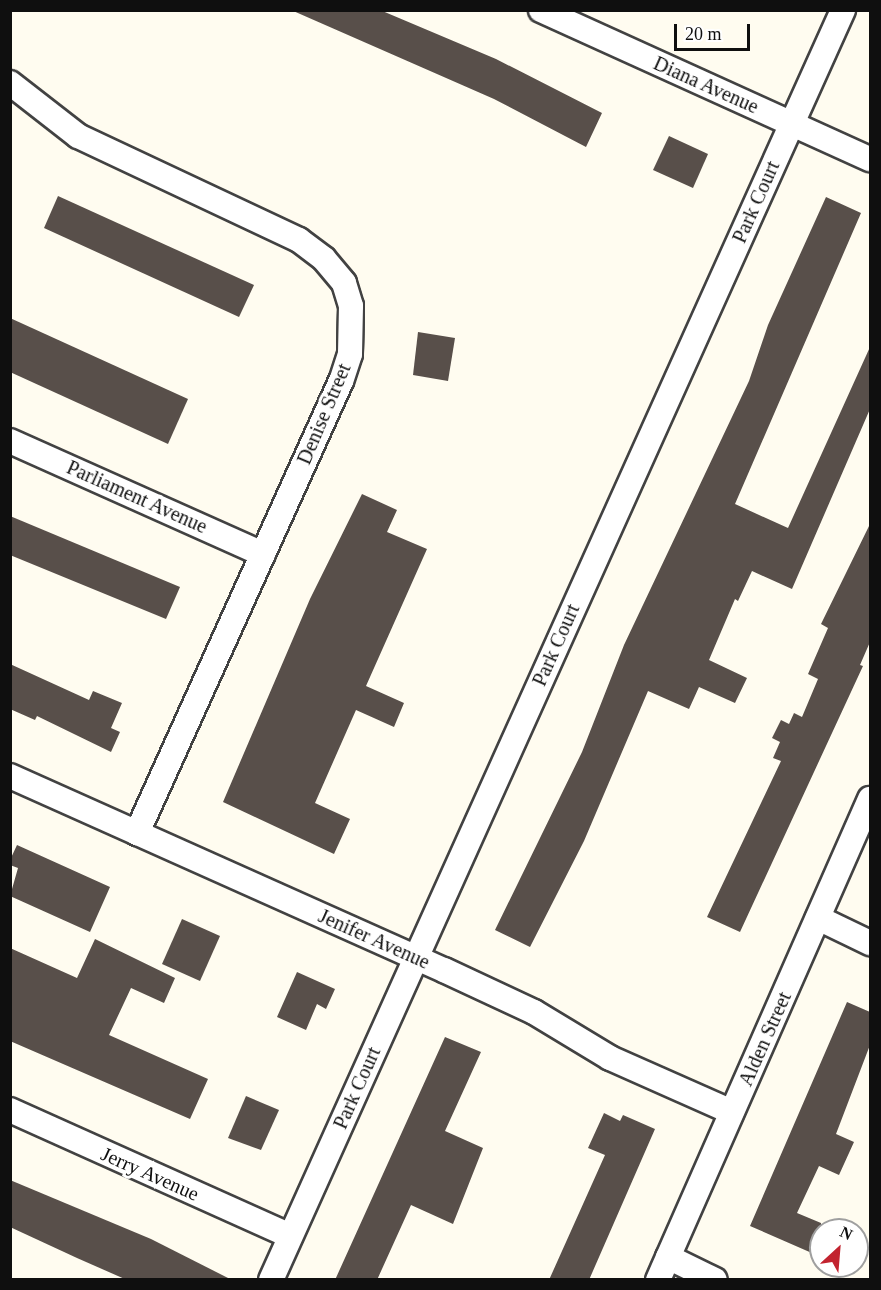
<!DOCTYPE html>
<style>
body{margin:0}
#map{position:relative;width:881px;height:1290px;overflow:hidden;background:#fffcf0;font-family:Georgia,serif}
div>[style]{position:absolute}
.building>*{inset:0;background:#584f4a}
.roads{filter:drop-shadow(2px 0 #424242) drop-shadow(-2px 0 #424242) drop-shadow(0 2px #424242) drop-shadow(0 -2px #424242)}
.minor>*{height:24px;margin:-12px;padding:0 12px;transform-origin:12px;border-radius:12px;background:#fff}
span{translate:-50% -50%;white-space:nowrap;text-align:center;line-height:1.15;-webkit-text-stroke:6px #fff;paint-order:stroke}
.street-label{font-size:20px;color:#0f0f0f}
.frame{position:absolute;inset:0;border:12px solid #0f0f0f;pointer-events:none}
.north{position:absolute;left:809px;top:1218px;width:60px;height:60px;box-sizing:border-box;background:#fff;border:2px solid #9f9f9f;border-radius:50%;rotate:26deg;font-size:16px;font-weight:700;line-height:24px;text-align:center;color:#0f0f0f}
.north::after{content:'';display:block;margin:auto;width:21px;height:27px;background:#c2232f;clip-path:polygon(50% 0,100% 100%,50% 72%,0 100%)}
.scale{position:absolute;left:674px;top:24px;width:76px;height:27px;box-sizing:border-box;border:3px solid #0f0f0f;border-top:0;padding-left:8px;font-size:18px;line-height:21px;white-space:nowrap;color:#0f0f0f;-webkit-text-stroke:4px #fff;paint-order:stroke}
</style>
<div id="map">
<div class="building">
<div style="clip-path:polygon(291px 10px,380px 10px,496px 59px,602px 113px,586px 147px,494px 99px)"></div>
<div style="clip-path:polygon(669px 136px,708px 154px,693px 188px,653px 170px)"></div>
<div style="clip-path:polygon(58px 196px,254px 285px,239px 317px,44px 228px)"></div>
<div style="clip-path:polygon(826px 197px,861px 213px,735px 504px,788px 528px,870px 347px,870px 409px,792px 589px,752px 571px,738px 601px,735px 599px,709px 660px,747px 678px,735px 703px,699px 687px,689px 709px,648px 691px,584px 841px,530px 947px,495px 930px,582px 752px,624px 645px,749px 381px,768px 325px)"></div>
<div style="clip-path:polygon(10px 318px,188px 399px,168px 444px,10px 372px)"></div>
<div style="clip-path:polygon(418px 332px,455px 338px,448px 381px,413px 375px)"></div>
<div style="clip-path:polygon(362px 494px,397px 510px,387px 532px,427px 549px,366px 686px,404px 703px,394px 727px,356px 710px,315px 803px,350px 819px,334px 854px,223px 802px,310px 599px)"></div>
<div style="clip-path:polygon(10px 516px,180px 587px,166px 619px,10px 555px)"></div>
<div style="clip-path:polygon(870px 524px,870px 642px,860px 665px,863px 666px,740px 932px,707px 917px,781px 761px,773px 758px,780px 742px,772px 738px,781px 720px,789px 724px,794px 713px,802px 717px,818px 679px,808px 674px,828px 628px,821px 624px)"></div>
<div style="clip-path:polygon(10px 664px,89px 700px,93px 691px,122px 703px,111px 728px,120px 732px,111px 752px,37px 716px,35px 720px,10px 709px)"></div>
<div style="clip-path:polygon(17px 845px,110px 887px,90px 932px,10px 896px,18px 868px,10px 865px,10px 860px)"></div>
<div style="clip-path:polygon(182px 919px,220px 936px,200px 981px,162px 964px)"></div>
<div style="clip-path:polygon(95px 939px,175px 978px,164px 1003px,131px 988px,109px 1035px,208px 1079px,190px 1119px,10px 1041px,10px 948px,77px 978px)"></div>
<div style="clip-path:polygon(297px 972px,335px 989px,326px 1009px,317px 1004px,306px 1030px,277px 1017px)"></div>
<div style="clip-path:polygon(847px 1002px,870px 1012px,870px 1045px,836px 1134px,854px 1142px,839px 1175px,819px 1166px,797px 1213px,821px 1223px,821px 1257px,750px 1226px)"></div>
<div style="clip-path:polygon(445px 1037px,481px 1052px,445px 1131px,483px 1148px,453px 1224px,411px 1205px,377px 1280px,335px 1280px)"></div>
<div style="clip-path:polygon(246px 1096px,279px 1110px,261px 1150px,228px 1138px)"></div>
<div style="clip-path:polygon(604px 1113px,620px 1121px,623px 1115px,655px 1129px,589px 1280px,549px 1280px,605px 1155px,588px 1148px)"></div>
<div style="clip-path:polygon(10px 1180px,151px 1239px,232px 1280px,127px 1280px,77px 1258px,10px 1227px)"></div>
</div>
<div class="roads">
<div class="minor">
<div style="left:541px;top:10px;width:361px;rotate:24.4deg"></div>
<div style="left:10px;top:83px;width:86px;rotate:37.9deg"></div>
<div style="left:78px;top:136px;width:244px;rotate:25.2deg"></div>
<div style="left:299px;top:240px;width:31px;rotate:37deg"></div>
<div style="left:324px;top:259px;width:31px;rotate:50deg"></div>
<div style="left:344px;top:283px;width:24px;rotate:73deg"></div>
<div style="left:351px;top:306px;width:48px;rotate:91.2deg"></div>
<div style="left:350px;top:354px;width:28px;rotate:108deg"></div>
<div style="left:341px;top:381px;width:496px;rotate:114.3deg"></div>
<div style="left:10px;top:441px;width:277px;rotate:24.1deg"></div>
<div style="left:10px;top:776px;width:475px;rotate:24.1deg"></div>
<div style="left:444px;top:970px;width:99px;rotate:25deg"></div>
<div style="left:534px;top:1012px;width:89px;rotate:31.2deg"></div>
<div style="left:610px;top:1058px;width:133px;rotate:23.9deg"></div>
<div style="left:818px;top:918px;width:58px;rotate:25.7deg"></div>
<div style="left:10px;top:1110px;width:307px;rotate:24.2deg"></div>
<div style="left:668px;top:1257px;width:52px;rotate:26.1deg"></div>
<div style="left:271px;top:1280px;width:1393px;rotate:-65.75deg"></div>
<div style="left:658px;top:1280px;width:526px;rotate:-66.21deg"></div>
</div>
</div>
<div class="street-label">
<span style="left:706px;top:85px;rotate:24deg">Diana Avenue</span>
<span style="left:756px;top:202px;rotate:-66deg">Park Court</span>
<span style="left:324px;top:414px;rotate:-67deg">Denise Street</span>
<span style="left:137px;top:497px;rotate:24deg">Parliament Avenue</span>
<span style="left:556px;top:645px;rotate:-66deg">Park Court</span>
<span style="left:374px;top:939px;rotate:24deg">Jenifer Avenue</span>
<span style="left:765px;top:1039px;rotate:-66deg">Alden Street</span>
<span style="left:357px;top:1088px;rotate:-66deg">Park Court</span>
<span style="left:150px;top:1174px;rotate:24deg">Jerry Avenue</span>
</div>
<div class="frame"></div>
<div class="north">N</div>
<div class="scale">20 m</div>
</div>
